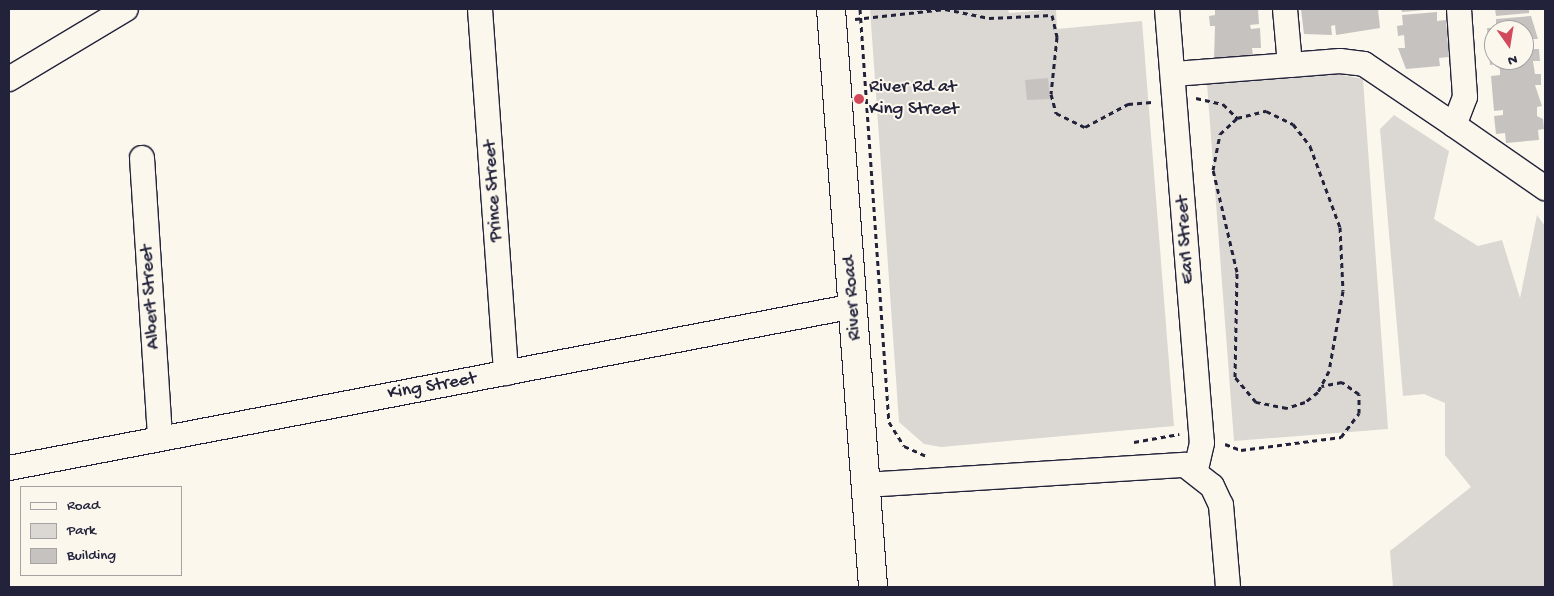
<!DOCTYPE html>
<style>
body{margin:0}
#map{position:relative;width:1554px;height:596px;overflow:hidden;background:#fbf7ec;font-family:"Gochi Hand",sans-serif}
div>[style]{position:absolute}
.green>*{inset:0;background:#dbd8d3}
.building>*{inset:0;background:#c6c2c0}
.path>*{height:3px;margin-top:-1.5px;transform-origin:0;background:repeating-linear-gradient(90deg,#22223b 0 5px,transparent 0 9px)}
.roads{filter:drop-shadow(1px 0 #22223b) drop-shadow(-1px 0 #22223b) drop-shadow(0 1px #22223b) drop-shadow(0 -1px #22223b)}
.minor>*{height:24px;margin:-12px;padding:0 12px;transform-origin:12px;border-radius:12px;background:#fbf7ec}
.major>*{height:28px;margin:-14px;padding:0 14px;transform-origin:14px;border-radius:14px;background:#fbf7ec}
.dots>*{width:14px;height:14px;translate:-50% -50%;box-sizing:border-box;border:2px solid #fbf7ec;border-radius:50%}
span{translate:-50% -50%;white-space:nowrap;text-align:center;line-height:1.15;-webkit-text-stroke:4px #fbf7ec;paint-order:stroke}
.poi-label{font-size:19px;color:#22223b}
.left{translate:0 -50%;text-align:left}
.street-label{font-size:19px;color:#22223b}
.frame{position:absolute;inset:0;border:10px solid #22223b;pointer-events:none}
.legend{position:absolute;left:20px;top:486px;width:162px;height:90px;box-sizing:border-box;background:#fbf7ec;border:1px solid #a4a2a5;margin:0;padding:6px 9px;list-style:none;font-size:15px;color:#22223b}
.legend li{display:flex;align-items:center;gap:10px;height:25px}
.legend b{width:25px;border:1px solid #a4a2a5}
.north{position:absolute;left:1484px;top:20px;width:50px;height:50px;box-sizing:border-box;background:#fbf7ec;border:1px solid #a4a2a5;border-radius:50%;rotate:167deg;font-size:14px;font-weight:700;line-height:20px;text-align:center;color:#22223b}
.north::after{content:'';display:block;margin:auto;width:18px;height:22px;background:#d1495b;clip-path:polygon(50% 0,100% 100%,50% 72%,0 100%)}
</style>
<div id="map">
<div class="green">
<div style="clip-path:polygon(870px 9px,1008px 9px,1009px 13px,1056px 9px,1057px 29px,1142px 21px,1174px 426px,941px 447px,924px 444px,899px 422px)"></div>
<div style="clip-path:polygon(1337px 74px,1363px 79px,1388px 429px,1234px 441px,1207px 84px)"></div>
<div style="clip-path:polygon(1394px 115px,1449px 151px,1434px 219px,1478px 246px,1502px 240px,1520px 298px,1537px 215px,1545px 226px,1545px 587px,1393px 587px,1390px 551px,1471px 487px,1445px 455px,1445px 403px,1424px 394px,1403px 396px,1380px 129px)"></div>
</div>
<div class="building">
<div style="clip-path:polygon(1215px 9px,1258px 9px,1259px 24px,1250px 25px,1251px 29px,1260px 28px,1261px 48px,1252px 48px,1253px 56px,1214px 60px,1215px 26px,1210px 26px,1209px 16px,1215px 15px)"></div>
<div style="clip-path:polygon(1301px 9px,1378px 9px,1380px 28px,1336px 35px,1335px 25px,1331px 26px,1332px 35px,1304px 34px)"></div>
<div style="clip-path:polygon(1401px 9px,1424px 9px,1424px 10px,1402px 12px)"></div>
<div style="clip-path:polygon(1495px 9px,1529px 9px,1529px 13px,1496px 16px)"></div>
<div style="clip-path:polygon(1437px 12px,1437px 21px,1446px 20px,1449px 57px,1439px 58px,1440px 66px,1406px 69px,1398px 48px,1405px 48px,1404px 35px,1398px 36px,1397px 26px,1403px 25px,1402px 15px)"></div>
<div style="clip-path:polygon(evenodd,1531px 16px,1538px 39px,1533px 39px,1533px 49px,1539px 49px,1540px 61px,1533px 61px,1535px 74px,1541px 74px,1541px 85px,1535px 85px,1542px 106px,1537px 107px,1537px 116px,1543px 119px,1544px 129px,1538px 130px,1539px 140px,1506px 143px,1505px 133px,1496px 134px,1494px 116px,1503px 115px,1503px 110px,1494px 111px,1491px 76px,1500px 75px,1500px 71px,1499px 64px,1490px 65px,1487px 28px,1496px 28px,1496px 19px,1531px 16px,1494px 30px,1524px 30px,1524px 60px,1494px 60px,1494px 30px)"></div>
<div style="clip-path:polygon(1048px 78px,1050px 99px,1027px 100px,1025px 80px)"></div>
</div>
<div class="path">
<div style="left:860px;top:9px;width:414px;rotate:86deg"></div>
<div style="left:889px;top:422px;width:28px;rotate:58deg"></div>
<div style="left:904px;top:446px;width:24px;rotate:24deg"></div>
<div style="left:855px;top:19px;width:91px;rotate:-6.3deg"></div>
<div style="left:945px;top:9px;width:45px;rotate:11.6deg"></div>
<div style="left:989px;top:18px;width:63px;rotate:-2.7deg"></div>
<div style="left:1052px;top:15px;width:23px;rotate:77deg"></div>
<div style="left:1057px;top:37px;width:57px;rotate:96deg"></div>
<div style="left:1051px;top:94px;width:20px;rotate:75deg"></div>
<div style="left:1056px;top:113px;width:32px;rotate:26deg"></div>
<div style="left:1085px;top:127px;width:49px;rotate:-28.1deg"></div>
<div style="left:1128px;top:104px;width:24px;rotate:-5deg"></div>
<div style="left:1196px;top:98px;width:28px;rotate:13deg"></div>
<div style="left:1223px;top:104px;width:20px;rotate:45deg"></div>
<div style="left:1237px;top:118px;width:30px;rotate:-14deg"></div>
<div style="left:1266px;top:111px;width:30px;rotate:26deg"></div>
<div style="left:1293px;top:124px;width:28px;rotate:52deg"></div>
<div style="left:1310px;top:146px;width:86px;rotate:69.7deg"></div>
<div style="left:1340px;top:227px;width:64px;rotate:87.3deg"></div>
<div style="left:1343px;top:291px;width:81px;rotate:99.9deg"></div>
<div style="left:1329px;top:371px;width:24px;rotate:118deg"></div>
<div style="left:1318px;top:392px;width:16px;rotate:142deg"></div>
<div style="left:1305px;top:402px;width:19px;rotate:162deg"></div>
<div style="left:1287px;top:408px;width:32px;rotate:-169deg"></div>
<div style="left:1256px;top:402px;width:33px;rotate:-130deg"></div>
<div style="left:1235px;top:377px;width:105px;rotate:-88.9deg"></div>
<div style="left:1237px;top:272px;width:105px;rotate:-103.2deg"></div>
<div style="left:1213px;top:170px;width:37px;rotate:-79deg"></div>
<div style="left:1220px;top:134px;width:23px;rotate:-43deg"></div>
<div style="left:1134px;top:442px;width:46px;rotate:-10.1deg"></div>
<div style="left:1225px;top:444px;width:17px;rotate:21deg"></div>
<div style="left:1241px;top:450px;width:101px;rotate:-7.4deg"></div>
<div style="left:1341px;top:437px;width:30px;rotate:-53deg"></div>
<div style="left:1359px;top:413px;width:19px;rotate:-90deg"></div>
<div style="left:1359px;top:394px;width:21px;rotate:-145deg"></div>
<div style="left:1342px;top:382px;width:21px;rotate:169deg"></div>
</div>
<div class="roads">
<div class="minor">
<div style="left:480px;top:9px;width:365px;rotate:85.9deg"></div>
<div style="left:1167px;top:9px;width:435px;rotate:85.4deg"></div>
<div style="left:1202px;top:443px;width:28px;rotate:103deg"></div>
<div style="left:1285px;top:9px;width:56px;rotate:84.9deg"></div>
<div style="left:1290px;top:65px;width:50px;rotate:-4.6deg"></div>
<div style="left:1340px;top:61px;width:24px;rotate:7deg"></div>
<div style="left:1364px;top:64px;width:109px;rotate:34.1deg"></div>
<div style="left:1459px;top:9px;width:88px;rotate:86.1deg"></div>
<div style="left:1465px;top:97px;width:30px;rotate:111deg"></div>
<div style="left:1454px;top:125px;width:111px;rotate:34.7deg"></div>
<div style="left:1173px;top:74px;width:117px;rotate:-4.4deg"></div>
<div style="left:9px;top:79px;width:136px;rotate:-30.9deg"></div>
<div style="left:142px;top:158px;width:279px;rotate:86.3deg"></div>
<div style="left:9px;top:468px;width:860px;rotate:-10.85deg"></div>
<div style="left:865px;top:485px;width:321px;rotate:-3.6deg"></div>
<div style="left:1185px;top:465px;width:34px;rotate:38deg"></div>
<div style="left:1212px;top:486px;width:21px;rotate:65deg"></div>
<div style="left:1221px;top:505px;width:82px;rotate:85.1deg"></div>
</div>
<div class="major">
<div style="left:831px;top:9px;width:580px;rotate:85.84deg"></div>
</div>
</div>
<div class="dots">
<div style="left:859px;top:99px;background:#d1495b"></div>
</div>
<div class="poi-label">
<span class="left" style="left:869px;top:99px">River Rd at<br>King Street</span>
</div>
<div class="street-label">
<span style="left:494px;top:191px;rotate:-94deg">Prince Street</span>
<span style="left:1186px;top:240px;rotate:-94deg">Earl Street</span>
<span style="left:151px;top:297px;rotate:-94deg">Albert Street</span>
<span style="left:853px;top:298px;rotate:-94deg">River Road</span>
<span style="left:432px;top:387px;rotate:-10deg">King Street</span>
</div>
<div class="frame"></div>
<ul class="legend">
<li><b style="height:6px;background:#fbf7ec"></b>Road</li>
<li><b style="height:14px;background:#dbd8d3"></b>Park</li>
<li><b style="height:14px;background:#c6c2c0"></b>Building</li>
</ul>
<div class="north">N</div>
</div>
